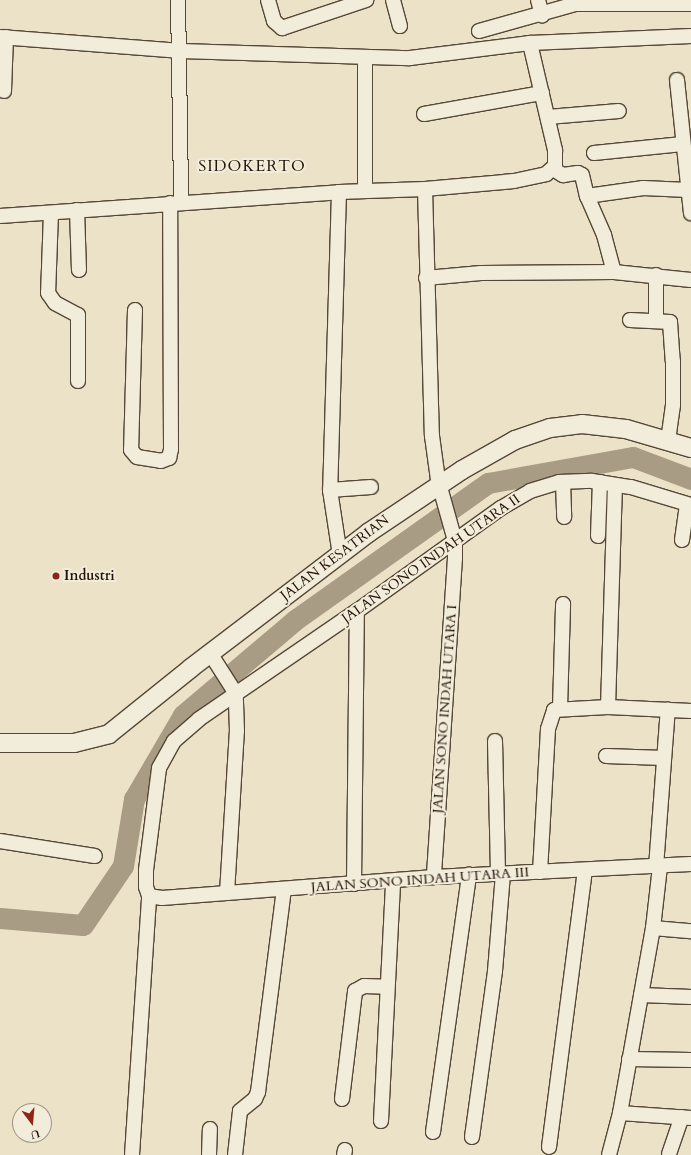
<!DOCTYPE html>
<style>
body{margin:0}
#map{position:relative;width:691px;height:1155px;overflow:hidden;background:#ebe2c7;font-family:Cardo,serif}
div>[style]{position:absolute}
.river>*{height:21px;margin:-10.5px;padding:0 10.5px;transform-origin:10.5px;border-radius:10.5px;background:#a89c85}
.roads{filter:drop-shadow(1px 0 #564736) drop-shadow(-1px 0 #564736) drop-shadow(0 1px #564736) drop-shadow(0 -1px #564736)}
.minor>*{height:14px;margin:-7px;padding:0 7px;transform-origin:7px;border-radius:7px;background:#f2ecdb}
.tertiary>*{height:18px;margin:-9px;padding:0 9px;transform-origin:9px;border-radius:9px;background:#f2ecdb}
.dots>*{width:11px;height:11px;translate:-50% -50%;box-sizing:border-box;border:2px solid #f2ecdb;border-radius:50%}
span{translate:-50% -50%;white-space:nowrap;text-align:center;line-height:1.15;-webkit-text-stroke:4px #f2ecdb;paint-order:stroke}
.street-label{font-size:14px;color:#251306}
.poi-label{font-size:14px;color:#251306;font-weight:700}
.left{translate:0 -50%;text-align:left}
.quarter-label{font-size:16px;color:#251306;letter-spacing:1px}
.north{position:absolute;left:12px;top:1103px;width:40px;height:40px;box-sizing:border-box;background:#f2ecdb;border:1px solid #a09586;border-radius:50%;rotate:164deg;font-size:11px;font-weight:700;line-height:16px;text-align:center;color:#251306}
.north::after{content:'';display:block;margin:auto;width:14px;height:18px;background:#8f2418;clip-path:polygon(50% 0,100% 100%,50% 72%,0 100%)}
</style>
<div id="map">
<div class="river">
<div style="left:0;top:918px;width:83px;rotate:4.8deg"></div>
<div style="left:83px;top:925px;width:71px;rotate:-55.9deg"></div>
<div style="left:123px;top:866px;width:68px;rotate:-80.7deg"></div>
<div style="left:134px;top:799px;width:97px;rotate:-59.7deg"></div>
<div style="left:183px;top:715px;width:147px;rotate:-40.3deg"></div>
<div style="left:295px;top:620px;width:237px;rotate:-35.4deg"></div>
<div style="left:488px;top:483px;width:147px;rotate:-10.2deg"></div>
<div style="left:633px;top:457px;width:62px;rotate:20.8deg"></div>
</div>
<div class="roads">
<div class="minor">
<div style="left:178px;top:0;width:202px;rotate:89.1deg"></div>
<div style="left:268px;top:0;width:22px;rotate:74deg"></div>
<div style="left:274px;top:21px;width:11px;rotate:41deg"></div>
<div style="left:282px;top:28px;width:89px;rotate:-18.4deg"></div>
<div style="left:393px;top:0;width:27px;rotate:75deg"></div>
<div style="left:538px;top:0;width:16px;rotate:75deg"></div>
<div style="left:479px;top:31px;width:100px;rotate:-15.7deg"></div>
<div style="left:575px;top:4px;width:116px"></div>
<div style="left:0;top:37px;width:182px;rotate:4.4deg"></div>
<div style="left:181px;top:51px;width:229px;rotate:1.8deg"></div>
<div style="left:410px;top:58px;width:121px;rotate:-7.1deg"></div>
<div style="left:530px;top:43px;width:161px;rotate:-2.5deg"></div>
<div style="left:365px;top:57px;width:134px;rotate:90deg"></div>
<div style="left:677px;top:80px;width:134px;rotate:84deg"></div>
<div style="left:4px;top:91px;width:54px;rotate:-87.9deg"></div>
<div style="left:424px;top:114px;width:120px;rotate:-10.1deg"></div>
<div style="left:548px;top:117px;width:71px;rotate:-4.8deg"></div>
<div style="left:594px;top:153px;width:89px;rotate:-5.8deg"></div>
<div style="left:553px;top:169px;width:12px;rotate:31deg"></div>
<div style="left:563px;top:175px;width:15px;rotate:-8deg"></div>
<div style="left:578px;top:173px;width:4px;rotate:27deg"></div>
<div style="left:582px;top:175px;width:22px;rotate:77deg"></div>
<div style="left:587px;top:196px;width:43px;rotate:66.4deg"></div>
<div style="left:604px;top:235px;width:38px;rotate:75deg"></div>
<div style="left:425px;top:189px;width:247px;rotate:88.4deg"></div>
<div style="left:432px;top:436px;width:44px;rotate:82.2deg"></div>
<div style="left:438px;top:480px;width:63px;rotate:74.4deg"></div>
<div style="left:455px;top:541px;width:17px;rotate:90deg"></div>
<div style="left:455px;top:558px;width:320px;rotate:93.8deg"></div>
<div style="left:339px;top:192px;width:298px;rotate:91.7deg"></div>
<div style="left:330px;top:490px;width:66px;rotate:81.3deg"></div>
<div style="left:587px;top:196px;width:57px;rotate:-8.1deg"></div>
<div style="left:643px;top:188px;width:45px;rotate:2.5deg"></div>
<div style="left:77px;top:210px;width:60px;rotate:88.1deg"></div>
<div style="left:51px;top:213px;width:80px;rotate:92.1deg"></div>
<div style="left:48px;top:293px;width:12px;rotate:55deg"></div>
<div style="left:55px;top:303px;width:26px;rotate:28deg"></div>
<div style="left:78px;top:315px;width:66px;rotate:90deg"></div>
<div style="left:0;top:216px;width:340px;rotate:-4deg"></div>
<div style="left:339px;top:192px;width:86px;rotate:-2deg"></div>
<div style="left:425px;top:189px;width:89px;rotate:-5.1deg"></div>
<div style="left:514px;top:181px;width:33px;rotate:-12deg"></div>
<div style="left:546px;top:174px;width:12px;rotate:-42deg"></div>
<div style="left:555px;top:166px;width:16px;rotate:-90deg"></div>
<div style="left:555px;top:150px;width:110px;rotate:-103.2deg"></div>
<div style="left:656px;top:275px;width:45px;rotate:90deg"></div>
<div style="left:426px;top:278px;width:55px;rotate:-5.2deg"></div>
<div style="left:481px;top:273px;width:133px;rotate:-0.4deg"></div>
<div style="left:614px;top:272px;width:77px;rotate:5.9deg"></div>
<div style="left:135px;top:310px;width:140px;rotate:91.6deg"></div>
<div style="left:131px;top:450px;width:9px;rotate:49deg"></div>
<div style="left:137px;top:457px;width:24px;rotate:9deg"></div>
<div style="left:161px;top:461px;width:9px;rotate:-21deg"></div>
<div style="left:169px;top:458px;width:9px;rotate:-77deg"></div>
<div style="left:171px;top:449px;width:246px;rotate:-90.2deg"></div>
<div style="left:630px;top:320px;width:40px;rotate:2.9deg"></div>
<div style="left:670px;top:322px;width:39px;rotate:86deg"></div>
<div style="left:673px;top:361px;width:44px;rotate:90deg"></div>
<div style="left:673px;top:405px;width:34px;rotate:98deg"></div>
<div style="left:563px;top:482px;width:35px;rotate:88deg"></div>
<div style="left:330px;top:490px;width:41px;rotate:-4.2deg"></div>
<div style="left:598px;top:536px;width:54px;rotate:-87.9deg"></div>
<div style="left:682px;top:540px;width:36px;rotate:-82deg"></div>
<div style="left:210px;top:653px;width:49px;rotate:57.6deg"></div>
<div style="left:608px;top:707px;width:222px;rotate:-88.2deg"></div>
<div style="left:560px;top:708px;width:104px;rotate:-88.3deg"></div>
<div style="left:495px;top:741px;width:133px;rotate:88.7deg"></div>
<div style="left:606px;top:756px;width:58px;rotate:2deg"></div>
<div style="left:0;top:841px;width:96px;rotate:9deg"></div>
<div style="left:656px;top:867px;width:158px;rotate:-85.7deg"></div>
<div style="left:540px;top:872px;width:143px;rotate:-86.8deg"></div>
<div style="left:548px;top:729px;width:20px;rotate:-72deg"></div>
<div style="left:554px;top:710px;width:54px;rotate:-3.2deg"></div>
<div style="left:608px;top:707px;width:83px;rotate:2.8deg"></div>
<div style="left:354px;top:884px;width:273px;rotate:-89.4deg"></div>
<div style="left:227px;top:893px;width:162px;rotate:-86.5deg"></div>
<div style="left:237px;top:731px;width:37px;rotate:-92deg"></div>
<div style="left:149px;top:896px;width:9px;rotate:-108deg"></div>
<div style="left:146px;top:887px;width:17px;rotate:-90deg"></div>
<div style="left:146px;top:870px;width:103px;rotate:-82.7deg"></div>
<div style="left:159px;top:768px;width:31px;rotate:-61deg"></div>
<div style="left:174px;top:741px;width:33px;rotate:-41deg"></div>
<div style="left:199px;top:719px;width:191px;rotate:-34.4deg"></div>
<div style="left:357px;top:611px;width:177px;rotate:-35.6deg"></div>
<div style="left:501px;top:508px;width:34px;rotate:-30deg"></div>
<div style="left:530px;top:491px;width:30px;rotate:-17deg"></div>
<div style="left:559px;top:482px;width:33px;rotate:-2deg"></div>
<div style="left:592px;top:481px;width:39px;rotate:9deg"></div>
<div style="left:631px;top:487px;width:63px;rotate:16.7deg"></div>
<div style="left:149px;top:896px;width:13px;rotate:9deg"></div>
<div style="left:162px;top:898px;width:273px;rotate:-4.4deg"></div>
<div style="left:434px;top:877px;width:257px;rotate:-2.9deg"></div>
<div style="left:653px;top:928px;width:38px;rotate:5deg"></div>
<div style="left:641px;top:995px;width:50px;rotate:2.3deg"></div>
<div style="left:629px;top:1059px;width:62px;rotate:0.9deg"></div>
<div style="left:342px;top:1099px;width:109px;rotate:-83.1deg"></div>
<div style="left:355px;top:991px;width:10px;rotate:-29deg"></div>
<div style="left:364px;top:986px;width:23px;rotate:2deg"></div>
<div style="left:620px;top:1113px;width:71px;rotate:4deg"></div>
<div style="left:381px;top:1121px;width:240px;rotate:-87.1deg"></div>
<div style="left:433px;top:1132px;width:260px;rotate:-82deg"></div>
<div style="left:472px;top:1137px;width:168px;rotate:-82.1deg"></div>
<div style="left:495px;top:971px;width:97px;rotate:-85.3deg"></div>
<div style="left:549px;top:1147px;width:279px;rotate:-82.6deg"></div>
<div style="left:669px;top:1154px;width:39px;rotate:-71deg"></div>
<div style="left:132px;top:1155px;width:260px;rotate:-86.2deg"></div>
<div style="left:209px;top:1155px;width:26px;rotate:-88deg"></div>
<div style="left:235px;top:1155px;width:44px;rotate:-83.5deg"></div>
<div style="left:240px;top:1111px;width:19px;rotate:-39deg"></div>
<div style="left:255px;top:1099px;width:8px;rotate:-67deg"></div>
<div style="left:258px;top:1092px;width:204px;rotate:-82.7deg"></div>
<div style="left:344px;top:1155px;width:5px;rotate:-79deg"></div>
<div style="left:609px;top:1155px;width:43px;rotate:-75.3deg"></div>
<div style="left:620px;top:1113px;width:188px;rotate:-79.9deg"></div>
<div style="left:653px;top:928px;width:61px;rotate:-83.5deg"></div>
</div>
<div class="tertiary">
<div style="left:0;top:743px;width:74px"></div>
<div style="left:74px;top:743px;width:36px;rotate:-14deg"></div>
<div style="left:109px;top:734px;width:105px;rotate:-38.8deg"></div>
<div style="left:191px;top:668px;width:223px;rotate:-37.3deg"></div>
<div style="left:368px;top:533px;width:113px;rotate:-33.8deg"></div>
<div style="left:462px;top:470px;width:61px;rotate:-29.5deg"></div>
<div style="left:515px;top:440px;width:37px;rotate:-19deg"></div>
<div style="left:550px;top:428px;width:32px;rotate:-7deg"></div>
<div style="left:582px;top:424px;width:44px;rotate:6.5deg"></div>
<div style="left:626px;top:429px;width:68px;rotate:16.3deg"></div>
</div>
</div>
<div class="dots">
<div style="left:56px;top:576px;background:#8f2418"></div>
</div>
<div class="street-label">
<span style="left:335px;top:558px;rotate:-37deg">JALAN KESATRIAN</span>
<span style="left:431px;top:559px;rotate:-35deg">JALAN SONO INDAH UTARA II</span>
<span style="left:445px;top:709px;rotate:-86deg">JALAN SONO INDAH UTARA I</span>
<span style="left:420px;top:880px;rotate:-4deg">JALAN SONO INDAH UTARA III</span>
</div>
<div class="poi-label">
<span class="left" style="left:64px;top:576px">Industri</span>
</div>
<div class="quarter-label">
<span style="left:252px;top:166px">SIDOKERTO</span>
</div>
<div class="north">U</div>
</div>
